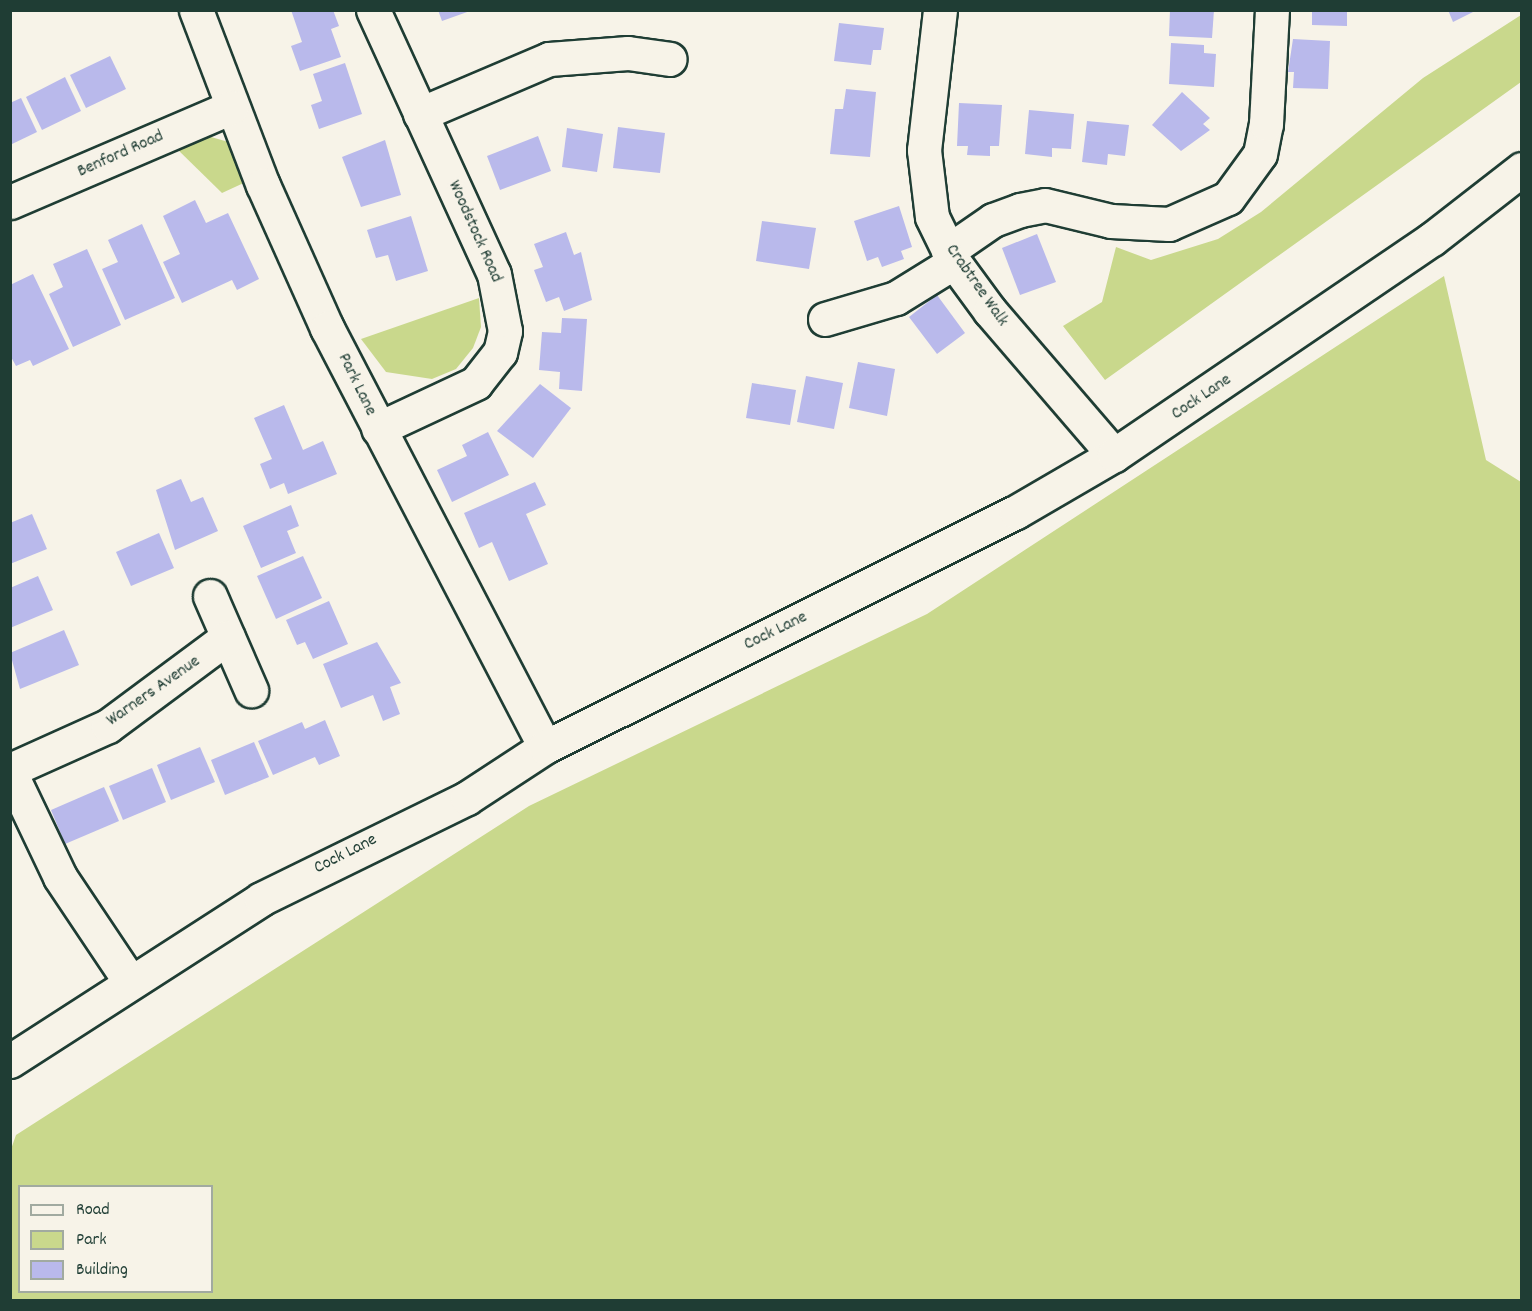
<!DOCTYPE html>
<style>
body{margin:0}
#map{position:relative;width:1532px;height:1311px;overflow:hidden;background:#f7f3e8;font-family:Dekko,sans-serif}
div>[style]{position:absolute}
.green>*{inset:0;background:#c9d88c}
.building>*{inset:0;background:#b9b9eb}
.roads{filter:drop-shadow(2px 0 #1f3d34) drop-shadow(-2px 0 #1f3d34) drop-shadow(0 2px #1f3d34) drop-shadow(0 -2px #1f3d34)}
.minor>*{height:33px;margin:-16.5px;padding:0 16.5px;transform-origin:16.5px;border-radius:16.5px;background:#f7f3e8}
span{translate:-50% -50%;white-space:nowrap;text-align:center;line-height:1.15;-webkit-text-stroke:4.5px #f7f3e8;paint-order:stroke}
.street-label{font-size:18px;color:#1f3d34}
.frame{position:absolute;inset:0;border:12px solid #1f3d34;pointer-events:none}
.legend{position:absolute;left:18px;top:1185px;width:195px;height:108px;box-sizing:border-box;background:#f7f3e8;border:2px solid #a1aaa0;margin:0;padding:8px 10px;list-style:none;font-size:18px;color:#1f3d34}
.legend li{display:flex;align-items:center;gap:12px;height:30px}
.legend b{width:30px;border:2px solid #a1aaa0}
</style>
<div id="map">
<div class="green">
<div style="clip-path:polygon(1521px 15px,1521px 82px,1105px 380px,1063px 326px,1102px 302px,1116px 247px,1151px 260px,1218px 239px,1261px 212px,1423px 78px)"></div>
<div style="clip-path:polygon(204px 135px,232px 143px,248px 181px,222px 193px,174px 146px)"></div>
<div style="clip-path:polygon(evenodd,1444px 276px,1486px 460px,1521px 482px,1521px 1300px,11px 1300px,10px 1152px,16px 1135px,529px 806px,927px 614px,1444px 276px,20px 1186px,212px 1186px,212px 1292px,20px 1292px,20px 1186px)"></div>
<div style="clip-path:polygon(479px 298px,481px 327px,473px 348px,456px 369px,432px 379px,386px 372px,361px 339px)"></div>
</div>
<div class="building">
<div style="clip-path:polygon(291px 10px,333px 10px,339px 26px,331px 29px,341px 57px,300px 71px,291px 46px,302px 42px)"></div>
<div style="clip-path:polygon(438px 10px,470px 10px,470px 11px,442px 21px)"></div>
<div style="clip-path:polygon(1170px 10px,1214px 10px,1212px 38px,1169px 36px)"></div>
<div style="clip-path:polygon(1312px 10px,1347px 10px,1347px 26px,1312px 25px)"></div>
<div style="clip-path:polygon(1448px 10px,1477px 10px,1453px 22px)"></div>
<div style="clip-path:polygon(839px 23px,884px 28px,881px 50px,873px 50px,871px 65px,834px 61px)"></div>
<div style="clip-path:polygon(1293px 39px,1330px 41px,1328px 89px,1293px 88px,1294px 72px,1288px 72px)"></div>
<div style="clip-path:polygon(1171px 43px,1204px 45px,1204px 53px,1216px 54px,1214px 87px,1169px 84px)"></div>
<div style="clip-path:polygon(110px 56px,126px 89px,86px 108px,70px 75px)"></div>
<div style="clip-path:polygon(345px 63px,362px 114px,319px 129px,311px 105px,322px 101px,313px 74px)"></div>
<div style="clip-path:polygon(65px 77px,81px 111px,42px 130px,26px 97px)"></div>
<div style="clip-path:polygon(846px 89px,876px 92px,870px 157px,830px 154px,835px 109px,843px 109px)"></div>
<div style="clip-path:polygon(1182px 92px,1210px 118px,1203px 124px,1210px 130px,1181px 151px,1152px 125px)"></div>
<div style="clip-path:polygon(21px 98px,37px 132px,10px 145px,10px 103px)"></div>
<div style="clip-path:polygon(959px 103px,1002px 105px,999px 146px,990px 146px,990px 156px,967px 155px,968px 146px,957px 146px)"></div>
<div style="clip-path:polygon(1029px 110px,1074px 114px,1071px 149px,1052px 148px,1052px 157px,1025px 154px)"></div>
<div style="clip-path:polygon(1087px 121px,1129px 125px,1125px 156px,1108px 154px,1107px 165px,1082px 162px)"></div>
<div style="clip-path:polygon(618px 127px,665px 133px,660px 173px,613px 168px)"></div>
<div style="clip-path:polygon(567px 128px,603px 134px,597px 172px,562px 167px)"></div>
<div style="clip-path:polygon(538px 136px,551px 171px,500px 190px,487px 156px)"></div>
<div style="clip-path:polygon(385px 140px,401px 195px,361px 207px,342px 157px)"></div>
<div style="clip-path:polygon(195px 200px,206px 223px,228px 213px,259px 279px,237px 290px,232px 280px,182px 303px,163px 262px,180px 254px,163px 216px)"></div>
<div style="clip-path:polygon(899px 206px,912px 247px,901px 251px,904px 259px,882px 267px,878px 257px,867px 261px,854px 221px)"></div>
<div style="clip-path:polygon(411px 216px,428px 271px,396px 281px,388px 255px,376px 258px,367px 230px)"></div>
<div style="clip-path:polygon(762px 221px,816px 228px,809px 269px,756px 261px)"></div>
<div style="clip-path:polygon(142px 224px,175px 298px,125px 320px,102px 269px,118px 262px,108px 240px)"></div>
<div style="clip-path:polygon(566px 232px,574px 255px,581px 252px,592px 300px,564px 311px,559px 297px,546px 302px,534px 270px,543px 267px,534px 244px)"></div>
<div style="clip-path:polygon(1037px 234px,1056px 282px,1020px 295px,1002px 248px)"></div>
<div style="clip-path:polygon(87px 249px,121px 325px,73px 347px,49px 294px,63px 287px,53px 264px)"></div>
<div style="clip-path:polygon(33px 274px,69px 349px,33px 366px,30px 360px,16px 366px,10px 355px,10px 285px)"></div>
<div style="clip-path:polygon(937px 295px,965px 333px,937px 354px,909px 317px)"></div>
<div style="clip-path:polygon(562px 318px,587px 319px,582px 391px,559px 389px,560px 372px,539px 370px,542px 332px,561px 333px)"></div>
<div style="clip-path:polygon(858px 362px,895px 369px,887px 416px,849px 408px)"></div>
<div style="clip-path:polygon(806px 376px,843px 383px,834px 429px,797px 422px)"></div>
<div style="clip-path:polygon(752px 383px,796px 390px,790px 425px,746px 418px)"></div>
<div style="clip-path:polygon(540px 384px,571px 408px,533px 458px,497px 431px)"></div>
<div style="clip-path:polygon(284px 405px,303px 450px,323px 441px,337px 474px,288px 494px,284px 483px,270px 489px,260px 464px,272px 459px,254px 418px)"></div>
<div style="clip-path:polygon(488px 432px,509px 475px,452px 502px,437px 470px,467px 456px,462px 445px)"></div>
<div style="clip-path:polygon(181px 479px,191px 502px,203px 497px,218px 531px,175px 550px,156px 490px)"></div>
<div style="clip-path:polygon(535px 482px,546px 505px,526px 514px,548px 564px,509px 581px,492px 542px,479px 548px,464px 513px)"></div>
<div style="clip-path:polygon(291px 505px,299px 526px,287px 531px,296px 553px,261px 568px,243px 526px)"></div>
<div style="clip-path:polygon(32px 514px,47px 549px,10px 564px,10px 523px)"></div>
<div style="clip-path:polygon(159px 533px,174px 568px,131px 586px,116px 552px)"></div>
<div style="clip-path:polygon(303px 556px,322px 598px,276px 619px,257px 576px)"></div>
<div style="clip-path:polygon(38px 576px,53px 610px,10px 628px,10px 588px)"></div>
<div style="clip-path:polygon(329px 601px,348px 644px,313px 659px,305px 642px,297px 645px,286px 620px)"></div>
<div style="clip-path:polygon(64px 630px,79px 665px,20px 689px,10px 653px)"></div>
<div style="clip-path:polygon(377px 642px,401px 683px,390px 687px,400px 714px,383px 721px,373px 695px,341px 708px,323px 664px)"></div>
<div style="clip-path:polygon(325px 720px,340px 756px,319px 765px,315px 757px,273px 775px,258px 741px,302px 722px,305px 729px)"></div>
<div style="clip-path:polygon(254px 742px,269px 777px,225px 795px,211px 760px)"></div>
<div style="clip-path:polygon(200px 747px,215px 782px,171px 800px,157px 765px)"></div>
<div style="clip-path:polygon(152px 768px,166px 802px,123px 820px,109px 786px)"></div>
<div style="clip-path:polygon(104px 787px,119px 821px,65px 844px,51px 810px)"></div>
</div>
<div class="roads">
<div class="minor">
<div style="left:196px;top:10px;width:187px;rotate:69.1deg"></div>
<div style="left:263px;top:185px;width:157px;rotate:65.9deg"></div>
<div style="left:327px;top:328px;width:472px;rotate:62.5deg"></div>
<div style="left:373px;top:10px;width:290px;rotate:65.4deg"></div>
<div style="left:494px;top:274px;width:58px;rotate:79.1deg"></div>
<div style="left:505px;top:331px;width:22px;rotate:103deg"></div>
<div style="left:500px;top:352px;width:39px;rotate:128deg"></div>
<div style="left:476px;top:383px;width:108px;rotate:154.9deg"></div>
<div style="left:940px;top:10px;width:141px;rotate:96.5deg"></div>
<div style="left:924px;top:150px;width:67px;rotate:83.2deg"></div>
<div style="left:932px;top:217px;width:50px;rotate:63.9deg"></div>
<div style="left:954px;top:262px;width:61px;rotate:53.7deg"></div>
<div style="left:990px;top:311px;width:190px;rotate:49.3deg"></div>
<div style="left:420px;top:114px;width:140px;rotate:-23.1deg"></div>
<div style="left:549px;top:59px;width:79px;rotate:-4.3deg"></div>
<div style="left:628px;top:53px;width:42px;rotate:8.1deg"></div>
<div style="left:10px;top:202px;width:241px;rotate:-23.2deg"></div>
<div style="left:948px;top:251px;width:55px;rotate:-34.6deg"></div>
<div style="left:993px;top:220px;width:29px;rotate:-20deg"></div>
<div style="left:1020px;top:210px;width:25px;rotate:-11deg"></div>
<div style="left:1045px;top:205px;width:68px;rotate:13.6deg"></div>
<div style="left:1111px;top:221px;width:58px;rotate:3deg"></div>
<div style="left:1169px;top:224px;width:64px;rotate:-23.8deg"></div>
<div style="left:1228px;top:198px;width:54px;rotate:-54deg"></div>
<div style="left:1260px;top:154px;width:31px;rotate:-79deg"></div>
<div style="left:1266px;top:124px;width:114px;rotate:-87deg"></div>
<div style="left:825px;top:319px;width:74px;rotate:-16.5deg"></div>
<div style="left:896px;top:298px;width:68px;rotate:-31.8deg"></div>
<div style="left:210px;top:596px;width:103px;rotate:66.4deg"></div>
<div style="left:10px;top:770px;width:107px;rotate:-24.2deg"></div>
<div style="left:108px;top:726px;width:149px;rotate:-36.6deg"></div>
<div style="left:10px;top:772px;width:116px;rotate:64.5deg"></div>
<div style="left:60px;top:877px;width:124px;rotate:56.2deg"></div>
<div style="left:10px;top:1061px;width:299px;rotate:-32.8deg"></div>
<div style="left:261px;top:899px;width:229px;rotate:-26.1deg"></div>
<div style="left:467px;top:798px;width:93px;rotate:-33.2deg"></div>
<div style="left:545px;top:747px;width:526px;rotate:-26.52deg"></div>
<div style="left:1016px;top:512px;width:113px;rotate:-30.2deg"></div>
<div style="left:1114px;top:455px;width:384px;rotate:-34.2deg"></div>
<div style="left:1432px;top:239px;width:114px;rotate:-37.9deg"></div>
</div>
</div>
<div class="street-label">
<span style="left:121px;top:155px;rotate:-24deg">Benford Road</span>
<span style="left:474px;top:232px;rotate:66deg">Woodstock Road</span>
<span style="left:976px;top:286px;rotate:55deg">Crabtree Walk</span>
<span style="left:356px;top:385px;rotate:64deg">Park Lane</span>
<span style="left:1202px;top:398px;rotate:-34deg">Cock Lane</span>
<span style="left:776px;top:632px;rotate:-26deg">Cock Lane</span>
<span style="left:154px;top:692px;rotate:-35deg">Warners Avenue</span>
<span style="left:346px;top:855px;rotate:-27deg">Cock Lane</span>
</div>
<div class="frame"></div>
<ul class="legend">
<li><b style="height:8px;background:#f7f3e8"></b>Road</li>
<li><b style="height:16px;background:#c9d88c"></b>Park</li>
<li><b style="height:16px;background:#b9b9eb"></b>Building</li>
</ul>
</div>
